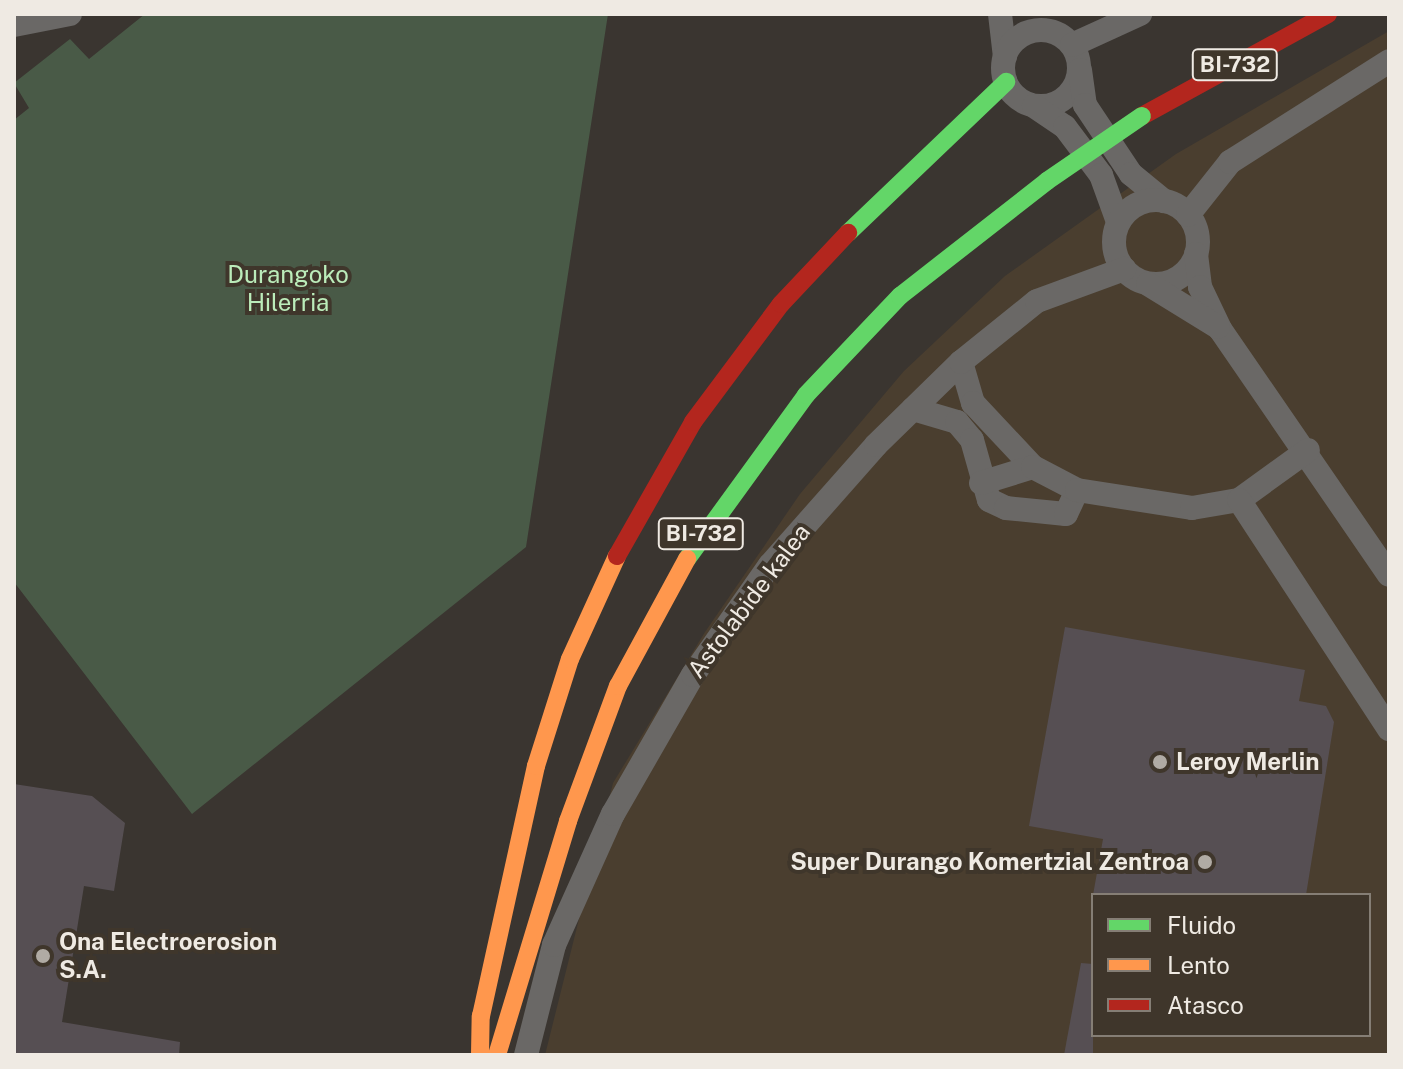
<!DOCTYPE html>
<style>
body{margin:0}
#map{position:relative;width:1403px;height:1069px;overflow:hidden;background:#3a3530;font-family:"Public Sans",sans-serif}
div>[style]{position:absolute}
.built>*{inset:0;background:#4a3e2f}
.green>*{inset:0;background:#495a47}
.building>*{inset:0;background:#564f53}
.street>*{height:24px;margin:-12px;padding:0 12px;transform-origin:12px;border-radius:12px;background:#6a6866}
.street>.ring{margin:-12px;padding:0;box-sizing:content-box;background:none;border:24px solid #6a6866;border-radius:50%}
.fast>*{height:18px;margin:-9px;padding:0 9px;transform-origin:9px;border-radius:9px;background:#63d668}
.slow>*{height:18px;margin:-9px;padding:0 9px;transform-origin:9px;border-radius:9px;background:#ff974d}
.jam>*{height:18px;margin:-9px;padding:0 9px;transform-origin:9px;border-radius:9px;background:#b3261e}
.fast-bridge>*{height:18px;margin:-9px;padding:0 9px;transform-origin:9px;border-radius:9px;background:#63d668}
.dots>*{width:22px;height:22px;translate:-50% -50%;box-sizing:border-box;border:4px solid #3f362b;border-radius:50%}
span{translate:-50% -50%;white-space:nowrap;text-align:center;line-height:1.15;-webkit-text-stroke:8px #3f362b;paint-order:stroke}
.shield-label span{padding:2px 6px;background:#3f362b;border:2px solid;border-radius:6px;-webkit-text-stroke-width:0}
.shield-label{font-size:22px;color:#efeae3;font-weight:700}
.park-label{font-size:24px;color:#bbecba}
.street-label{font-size:24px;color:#efeae3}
.poi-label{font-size:24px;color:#efeae3;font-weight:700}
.left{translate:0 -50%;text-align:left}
.right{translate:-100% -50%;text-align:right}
.frame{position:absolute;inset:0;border:16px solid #efeae3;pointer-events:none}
.legend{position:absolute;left:1091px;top:893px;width:280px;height:144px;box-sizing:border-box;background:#3f362b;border:2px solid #857e75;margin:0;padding:10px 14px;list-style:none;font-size:24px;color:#efeae3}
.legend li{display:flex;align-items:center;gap:16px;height:40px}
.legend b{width:40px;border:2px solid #857e75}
</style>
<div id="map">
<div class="built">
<div style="clip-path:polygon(evenodd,1389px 31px,1389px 1055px,545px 1055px,613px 783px,705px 632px,800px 494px,904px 371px,1005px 276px,1176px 154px,1389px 31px,1093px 895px,1369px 895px,1369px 1035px,1093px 1035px,1093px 895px)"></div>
</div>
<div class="green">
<div style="clip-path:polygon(145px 14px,608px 14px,526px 547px,192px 814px,14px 582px,14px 120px,29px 108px,14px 83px,70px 39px,89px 59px)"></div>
</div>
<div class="building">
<div style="clip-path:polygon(1065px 627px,1305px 670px,1299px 701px,1326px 706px,1334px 722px,1306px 895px,1093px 895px,1103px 839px,1029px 826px)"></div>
<div style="clip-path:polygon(14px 784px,92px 796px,125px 823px,114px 891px,84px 886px,62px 1022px,180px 1042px,179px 1055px,14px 1055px)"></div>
<div style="clip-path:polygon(1081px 963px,1093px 964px,1093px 1055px,1064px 1055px)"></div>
</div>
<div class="street">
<div style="left:1000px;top:14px;width:43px;rotate:83.4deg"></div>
<div style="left:14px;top:25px;width:57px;rotate:-11.1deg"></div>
<div class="ring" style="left:1003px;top:30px;width:52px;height:52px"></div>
<div style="left:1072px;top:45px;width:75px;rotate:-24.5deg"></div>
<div style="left:1080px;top:70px;width:35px;rotate:82deg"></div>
<div style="left:1085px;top:105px;width:83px;rotate:56.3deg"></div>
<div style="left:1131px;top:174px;width:43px;rotate:39.3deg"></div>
<div style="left:1034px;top:106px;width:37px;rotate:34deg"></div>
<div style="left:1065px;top:127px;width:60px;rotate:53.1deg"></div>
<div style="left:1101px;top:175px;width:50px;rotate:70.1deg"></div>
<div class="ring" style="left:1114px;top:200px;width:60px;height:60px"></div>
<div style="left:1188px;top:215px;width:68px;rotate:-51.6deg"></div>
<div style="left:1230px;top:162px;width:188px;rotate:-32.4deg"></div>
<div style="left:1196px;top:254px;width:33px;rotate:83deg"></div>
<div style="left:1200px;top:287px;width:47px;rotate:64.5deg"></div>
<div style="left:1220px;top:329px;width:298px;rotate:55.5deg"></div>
<div style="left:1148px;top:284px;width:82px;rotate:31.6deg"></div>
<div style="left:961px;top:362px;width:43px;rotate:73.7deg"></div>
<div style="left:973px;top:403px;width:88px;rotate:46.8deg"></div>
<div style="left:913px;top:409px;width:46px;rotate:16.5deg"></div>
<div style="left:957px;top:422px;width:23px;rotate:50deg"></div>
<div style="left:972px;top:440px;width:62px;rotate:74.2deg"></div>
<div style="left:989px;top:500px;width:19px;rotate:25deg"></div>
<div style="left:1006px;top:508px;width:60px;rotate:5.7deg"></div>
<div style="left:1066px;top:514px;width:26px;rotate:-65deg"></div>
<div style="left:981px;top:483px;width:54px;rotate:-17.1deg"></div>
<div style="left:1033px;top:467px;width:50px;rotate:27.6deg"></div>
<div style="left:1077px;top:490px;width:116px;rotate:8.9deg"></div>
<div style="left:1192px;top:508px;width:48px;rotate:-9.7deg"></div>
<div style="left:1239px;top:500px;width:85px;rotate:-35.9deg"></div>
<div style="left:1239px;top:500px;width:274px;rotate:56.8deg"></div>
<div style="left:526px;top:1055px;width:114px;rotate:-75.7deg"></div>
<div style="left:554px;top:945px;width:144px;rotate:-65.8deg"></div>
<div style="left:613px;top:814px;width:160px;rotate:-60.1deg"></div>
<div style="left:693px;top:675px;width:134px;rotate:-55deg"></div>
<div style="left:770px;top:565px;width:160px;rotate:-48.5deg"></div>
<div style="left:876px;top:445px;width:119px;rotate:-44.3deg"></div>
<div style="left:961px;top:362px;width:97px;rotate:-38.8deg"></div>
<div style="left:1037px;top:301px;width:93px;rotate:-20.2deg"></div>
</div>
<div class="fast">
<div style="left:848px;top:233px;width:219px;rotate:-43.7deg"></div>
<div style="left:687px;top:559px;width:203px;rotate:-54deg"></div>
<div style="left:806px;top:395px;width:137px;rotate:-46.5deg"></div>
<div style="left:900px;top:296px;width:187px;rotate:-38deg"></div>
</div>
<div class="slow">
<div style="left:480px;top:1055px;width:39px;rotate:-89deg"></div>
<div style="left:481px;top:1016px;width:256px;rotate:-77.6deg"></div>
<div style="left:536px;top:766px;width:112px;rotate:-72.4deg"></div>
<div style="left:570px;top:659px;width:113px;rotate:-65.5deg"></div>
<div style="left:497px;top:1055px;width:245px;rotate:-73.1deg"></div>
<div style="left:568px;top:821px;width:144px;rotate:-69.7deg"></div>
<div style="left:618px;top:686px;width:145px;rotate:-61.5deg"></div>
</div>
<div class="jam">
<div style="left:1142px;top:116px;width:212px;rotate:-28.7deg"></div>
<div style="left:617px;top:556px;width:154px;rotate:-60.4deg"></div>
<div style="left:693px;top:422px;width:147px;rotate:-53.3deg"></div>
<div style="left:781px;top:304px;width:98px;rotate:-46.7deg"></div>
</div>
<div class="fast-bridge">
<div style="left:1047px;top:181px;width:115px;rotate:-34.4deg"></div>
</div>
<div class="dots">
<div style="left:1160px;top:762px;background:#b0aba4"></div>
<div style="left:1205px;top:862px;background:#b0aba4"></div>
<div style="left:43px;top:956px;background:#b0aba4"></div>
</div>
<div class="shield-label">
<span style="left:1235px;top:65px">BI-732</span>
<span style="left:701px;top:534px">BI-732</span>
</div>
<div class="park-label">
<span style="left:288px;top:289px">Durangoko<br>Hilerria</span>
</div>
<div class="street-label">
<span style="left:749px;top:601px;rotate:-53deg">Astolabide kalea</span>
</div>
<div class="poi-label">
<span class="left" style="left:1176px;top:762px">Leroy Merlin</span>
<span class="right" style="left:1189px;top:862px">Super Durango Komertzial Zentroa</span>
<span class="left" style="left:59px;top:956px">Ona Electroerosion<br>S.A.</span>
</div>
<div class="frame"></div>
<ul class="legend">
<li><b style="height:10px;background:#63d668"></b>Fluido</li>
<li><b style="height:10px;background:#ff974d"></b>Lento</li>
<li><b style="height:10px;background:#b3261e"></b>Atasco</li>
</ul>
</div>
